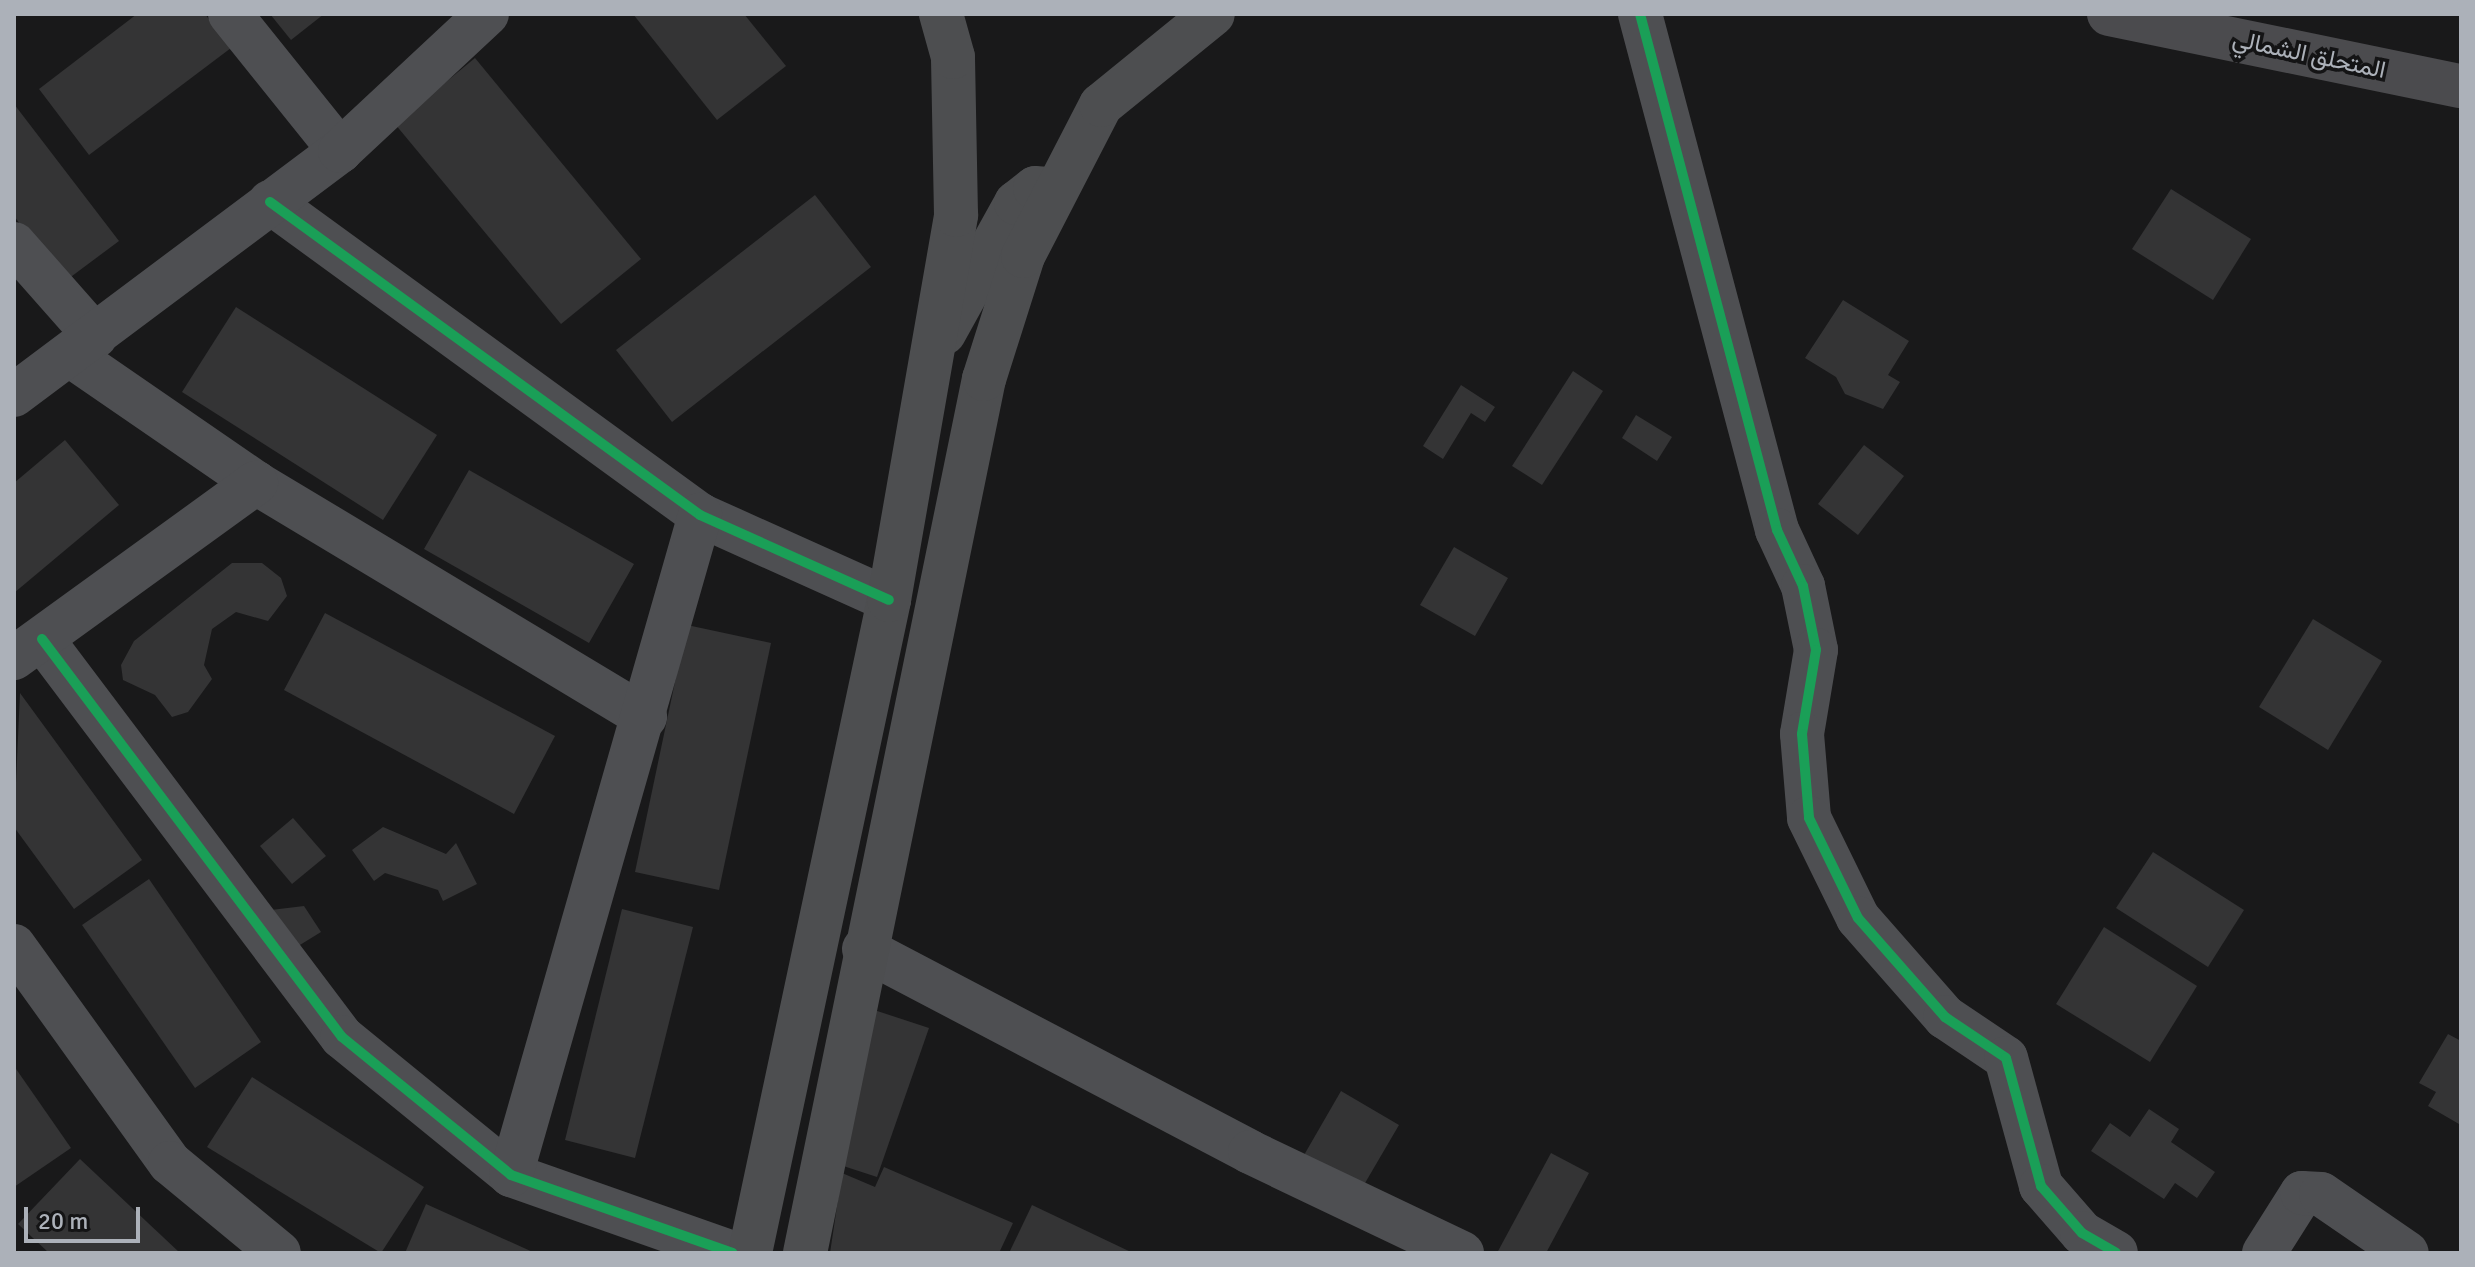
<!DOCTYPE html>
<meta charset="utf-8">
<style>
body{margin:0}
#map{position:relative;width:2475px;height:1267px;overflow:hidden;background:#19191a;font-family:Signika,Vazirmatn,sans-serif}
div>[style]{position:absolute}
.building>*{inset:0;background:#343435}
.street>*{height:44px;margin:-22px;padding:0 22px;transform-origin:22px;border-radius:22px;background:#4e4f52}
.secondary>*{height:44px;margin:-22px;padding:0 22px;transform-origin:22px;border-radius:22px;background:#4d4e50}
.highway>*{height:44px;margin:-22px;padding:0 22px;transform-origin:22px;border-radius:22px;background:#4b4b4e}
.cycleway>*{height:10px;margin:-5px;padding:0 5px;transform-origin:5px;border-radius:5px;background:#1a9f57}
span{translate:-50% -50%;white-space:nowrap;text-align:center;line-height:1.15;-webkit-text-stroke:7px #141415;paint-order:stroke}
.street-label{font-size:24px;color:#acb1b9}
.frame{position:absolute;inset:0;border:16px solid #acb1b9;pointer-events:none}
.scale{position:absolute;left:24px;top:1207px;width:116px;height:36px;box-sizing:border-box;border:4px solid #acb1b9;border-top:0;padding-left:10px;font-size:24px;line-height:28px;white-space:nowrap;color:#acb1b9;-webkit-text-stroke:6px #141415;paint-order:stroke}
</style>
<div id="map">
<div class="building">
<div style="clip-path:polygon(137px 14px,205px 14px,231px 48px,89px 155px,39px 89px)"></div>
<div style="clip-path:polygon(270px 14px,324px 14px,291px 40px)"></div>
<div style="clip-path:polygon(633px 14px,744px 14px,786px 66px,717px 120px)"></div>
<div style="clip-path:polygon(475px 58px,641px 259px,561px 324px,395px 124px)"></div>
<div style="clip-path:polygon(14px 104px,119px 241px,64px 282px,14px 216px)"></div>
<div style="clip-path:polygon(2171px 189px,2251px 239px,2213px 300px,2132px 249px)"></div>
<div style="clip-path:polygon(815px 195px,871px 267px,672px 422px,616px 350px)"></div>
<div style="clip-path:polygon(1843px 300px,1909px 341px,1888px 375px,1900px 382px,1883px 409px,1845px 394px,1836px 377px,1805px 358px)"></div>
<div style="clip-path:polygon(236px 307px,437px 435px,383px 520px,182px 392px)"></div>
<div style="clip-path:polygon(1573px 371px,1603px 391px,1542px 485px,1512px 466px)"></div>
<div style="clip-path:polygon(1461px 385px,1495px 407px,1485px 422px,1471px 413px,1443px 459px,1423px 446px)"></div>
<div style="clip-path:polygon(1636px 415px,1672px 437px,1657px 461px,1622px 438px)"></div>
<div style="clip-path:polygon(65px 440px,119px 505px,14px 593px,14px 483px)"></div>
<div style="clip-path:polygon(1864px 445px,1904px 476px,1858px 535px,1818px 504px)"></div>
<div style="clip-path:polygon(469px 470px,634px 564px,589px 643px,424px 549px)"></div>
<div style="clip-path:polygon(1454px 547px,1508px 578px,1475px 636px,1420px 605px)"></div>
<div style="clip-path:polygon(232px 563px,262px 563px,281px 578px,287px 596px,268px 621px,236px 612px,212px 629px,204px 665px,212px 679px,188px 712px,172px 717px,155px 695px,123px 680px,121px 665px,134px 641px)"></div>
<div style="clip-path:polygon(325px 613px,555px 736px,514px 814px,284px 690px)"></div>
<div style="clip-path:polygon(2313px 619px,2382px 661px,2328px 750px,2259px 707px)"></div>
<div style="clip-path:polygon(687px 625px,771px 643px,719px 890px,635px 872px)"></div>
<div style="clip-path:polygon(20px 693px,142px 860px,74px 909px,14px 827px)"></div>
<div style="clip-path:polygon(293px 818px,326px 856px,292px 884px,260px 846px)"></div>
<div style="clip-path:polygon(383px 827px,446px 854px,456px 843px,477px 884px,443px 901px,438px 890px,385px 873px,374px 881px,352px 850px)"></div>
<div style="clip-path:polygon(2153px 852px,2244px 910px,2208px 967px,2116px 908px)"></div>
<div style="clip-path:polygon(149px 879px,261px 1042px,195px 1088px,82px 925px)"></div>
<div style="clip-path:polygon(304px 906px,321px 932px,295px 948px,271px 910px)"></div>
<div style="clip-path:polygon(622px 909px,693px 927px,635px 1158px,565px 1140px)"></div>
<div style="clip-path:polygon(2104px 927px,2197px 986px,2150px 1062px,2056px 1004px)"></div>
<div style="clip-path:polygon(859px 1005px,929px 1028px,877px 1177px,825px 1160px)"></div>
<div style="clip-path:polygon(2448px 1034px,2461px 1041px,2459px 1124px,2428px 1106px,2436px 1092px,2419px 1083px)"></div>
<div style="clip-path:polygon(14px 1066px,71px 1148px,14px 1187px)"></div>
<div style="clip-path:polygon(252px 1077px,424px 1187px,381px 1253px,207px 1147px)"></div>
<div style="clip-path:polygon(1341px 1091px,1399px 1125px,1358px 1195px,1300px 1162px)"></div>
<div style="clip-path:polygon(2149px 1109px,2179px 1129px,2171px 1142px,2215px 1172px,2197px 1198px,2175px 1183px,2164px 1199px,2091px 1151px,2110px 1123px,2130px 1137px)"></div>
<div style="clip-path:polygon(1551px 1153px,1589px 1173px,1546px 1253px,1497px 1253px)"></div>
<div style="clip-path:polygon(80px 1159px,180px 1253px,49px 1253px,18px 1224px)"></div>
<div style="clip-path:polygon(884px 1167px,1013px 1223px,999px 1253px,830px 1253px,842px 1173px,875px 1187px)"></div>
<div style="clip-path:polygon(426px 1204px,535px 1253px,405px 1253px)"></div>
<div style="clip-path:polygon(1032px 1205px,1133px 1253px,1009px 1253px)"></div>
</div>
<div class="street">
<div style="left:230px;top:14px;width:176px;rotate:51.2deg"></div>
<div style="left:1640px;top:14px;width:534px;rotate:75.13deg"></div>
<div style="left:1777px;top:530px;width:62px;rotate:65.1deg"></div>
<div style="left:1803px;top:586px;width:65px;rotate:78.5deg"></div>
<div style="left:1816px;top:650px;width:85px;rotate:99.5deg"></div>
<div style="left:1802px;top:734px;width:84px;rotate:85.2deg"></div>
<div style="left:1809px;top:818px;width:111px;rotate:63.9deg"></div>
<div style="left:1858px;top:918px;width:132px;rotate:48.7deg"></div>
<div style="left:1945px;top:1017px;width:73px;rotate:33.9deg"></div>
<div style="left:2006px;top:1058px;width:133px;rotate:74.7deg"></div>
<div style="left:2041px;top:1186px;width:62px;rotate:48.9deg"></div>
<div style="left:2082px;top:1233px;width:39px;rotate:30deg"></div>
<div style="left:270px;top:202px;width:532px;rotate:36.05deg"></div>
<div style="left:700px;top:515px;width:207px;rotate:24.2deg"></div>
<div style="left:14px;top:244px;width:123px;rotate:48.6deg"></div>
<div style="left:70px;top:355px;width:226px;rotate:34.5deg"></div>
<div style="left:256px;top:483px;width:454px;rotate:31deg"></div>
<div style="left:14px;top:395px;width:407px;rotate:-36.8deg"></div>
<div style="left:340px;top:151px;width:201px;rotate:-43deg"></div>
<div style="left:42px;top:639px;width:498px;rotate:53deg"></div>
<div style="left:342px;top:1037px;width:218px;rotate:39.2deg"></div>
<div style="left:511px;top:1175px;width:235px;rotate:19.4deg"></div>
<div style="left:14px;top:658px;width:299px;rotate:-35.9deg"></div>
<div style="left:14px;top:946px;width:267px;rotate:54.3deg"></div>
<div style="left:170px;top:1163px;width:141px;rotate:39.5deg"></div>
<div style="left:864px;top:949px;width:436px;rotate:27.7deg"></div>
<div style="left:1250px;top:1152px;width:235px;rotate:25.5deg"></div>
<div style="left:511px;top:1175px;width:687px;rotate:-74.02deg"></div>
<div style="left:2264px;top:1253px;width:71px;rotate:-57.7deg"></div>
<div style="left:2302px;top:1193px;width:19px;rotate:3deg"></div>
<div style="left:2321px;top:1194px;width:104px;rotate:34.5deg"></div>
</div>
<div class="secondary">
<div style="left:944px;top:333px;width:149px;rotate:-61deg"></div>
<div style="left:1016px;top:203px;width:24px;rotate:-38deg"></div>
<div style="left:1035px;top:188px;width:13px;rotate:4deg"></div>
<div style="left:750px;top:1253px;width:668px;rotate:-77.98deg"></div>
<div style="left:889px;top:600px;width:391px;rotate:-80.1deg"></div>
<div style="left:956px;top:215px;width:158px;rotate:-91.1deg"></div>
<div style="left:953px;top:57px;width:45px;rotate:-105.6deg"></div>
<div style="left:805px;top:1253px;width:892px;rotate:-78.43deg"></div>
<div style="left:984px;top:379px;width:129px;rotate:-72.4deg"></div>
<div style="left:1023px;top:256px;width:170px;rotate:-62.7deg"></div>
<div style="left:1101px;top:105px;width:144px;rotate:-39.1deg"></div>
</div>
<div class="highway">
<div style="left:2109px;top:14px;width:359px;rotate:11.6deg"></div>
</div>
<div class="cycleway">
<div style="left:1640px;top:14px;width:534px;rotate:75.13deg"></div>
<div style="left:1777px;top:530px;width:62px;rotate:65.1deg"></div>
<div style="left:1803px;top:586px;width:65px;rotate:78.5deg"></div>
<div style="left:1816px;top:650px;width:85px;rotate:99.5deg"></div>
<div style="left:1802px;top:734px;width:84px;rotate:85.2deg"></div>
<div style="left:1809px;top:818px;width:111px;rotate:63.9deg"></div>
<div style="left:1858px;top:918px;width:132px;rotate:48.7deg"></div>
<div style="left:1945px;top:1017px;width:73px;rotate:33.9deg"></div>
<div style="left:2006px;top:1058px;width:133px;rotate:74.7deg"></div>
<div style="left:2041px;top:1186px;width:62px;rotate:48.9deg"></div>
<div style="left:2082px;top:1233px;width:39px;rotate:30deg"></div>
<div style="left:270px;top:202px;width:532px;rotate:36.05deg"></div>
<div style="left:700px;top:515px;width:207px;rotate:24.2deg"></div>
<div style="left:42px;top:639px;width:498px;rotate:53deg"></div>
<div style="left:342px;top:1037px;width:218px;rotate:39.2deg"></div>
<div style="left:511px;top:1175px;width:235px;rotate:19.4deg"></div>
</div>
<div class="street-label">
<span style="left:2309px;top:55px;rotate:12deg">المتحلق الشمالي</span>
</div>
<div class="frame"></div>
<div class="scale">20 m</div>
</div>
